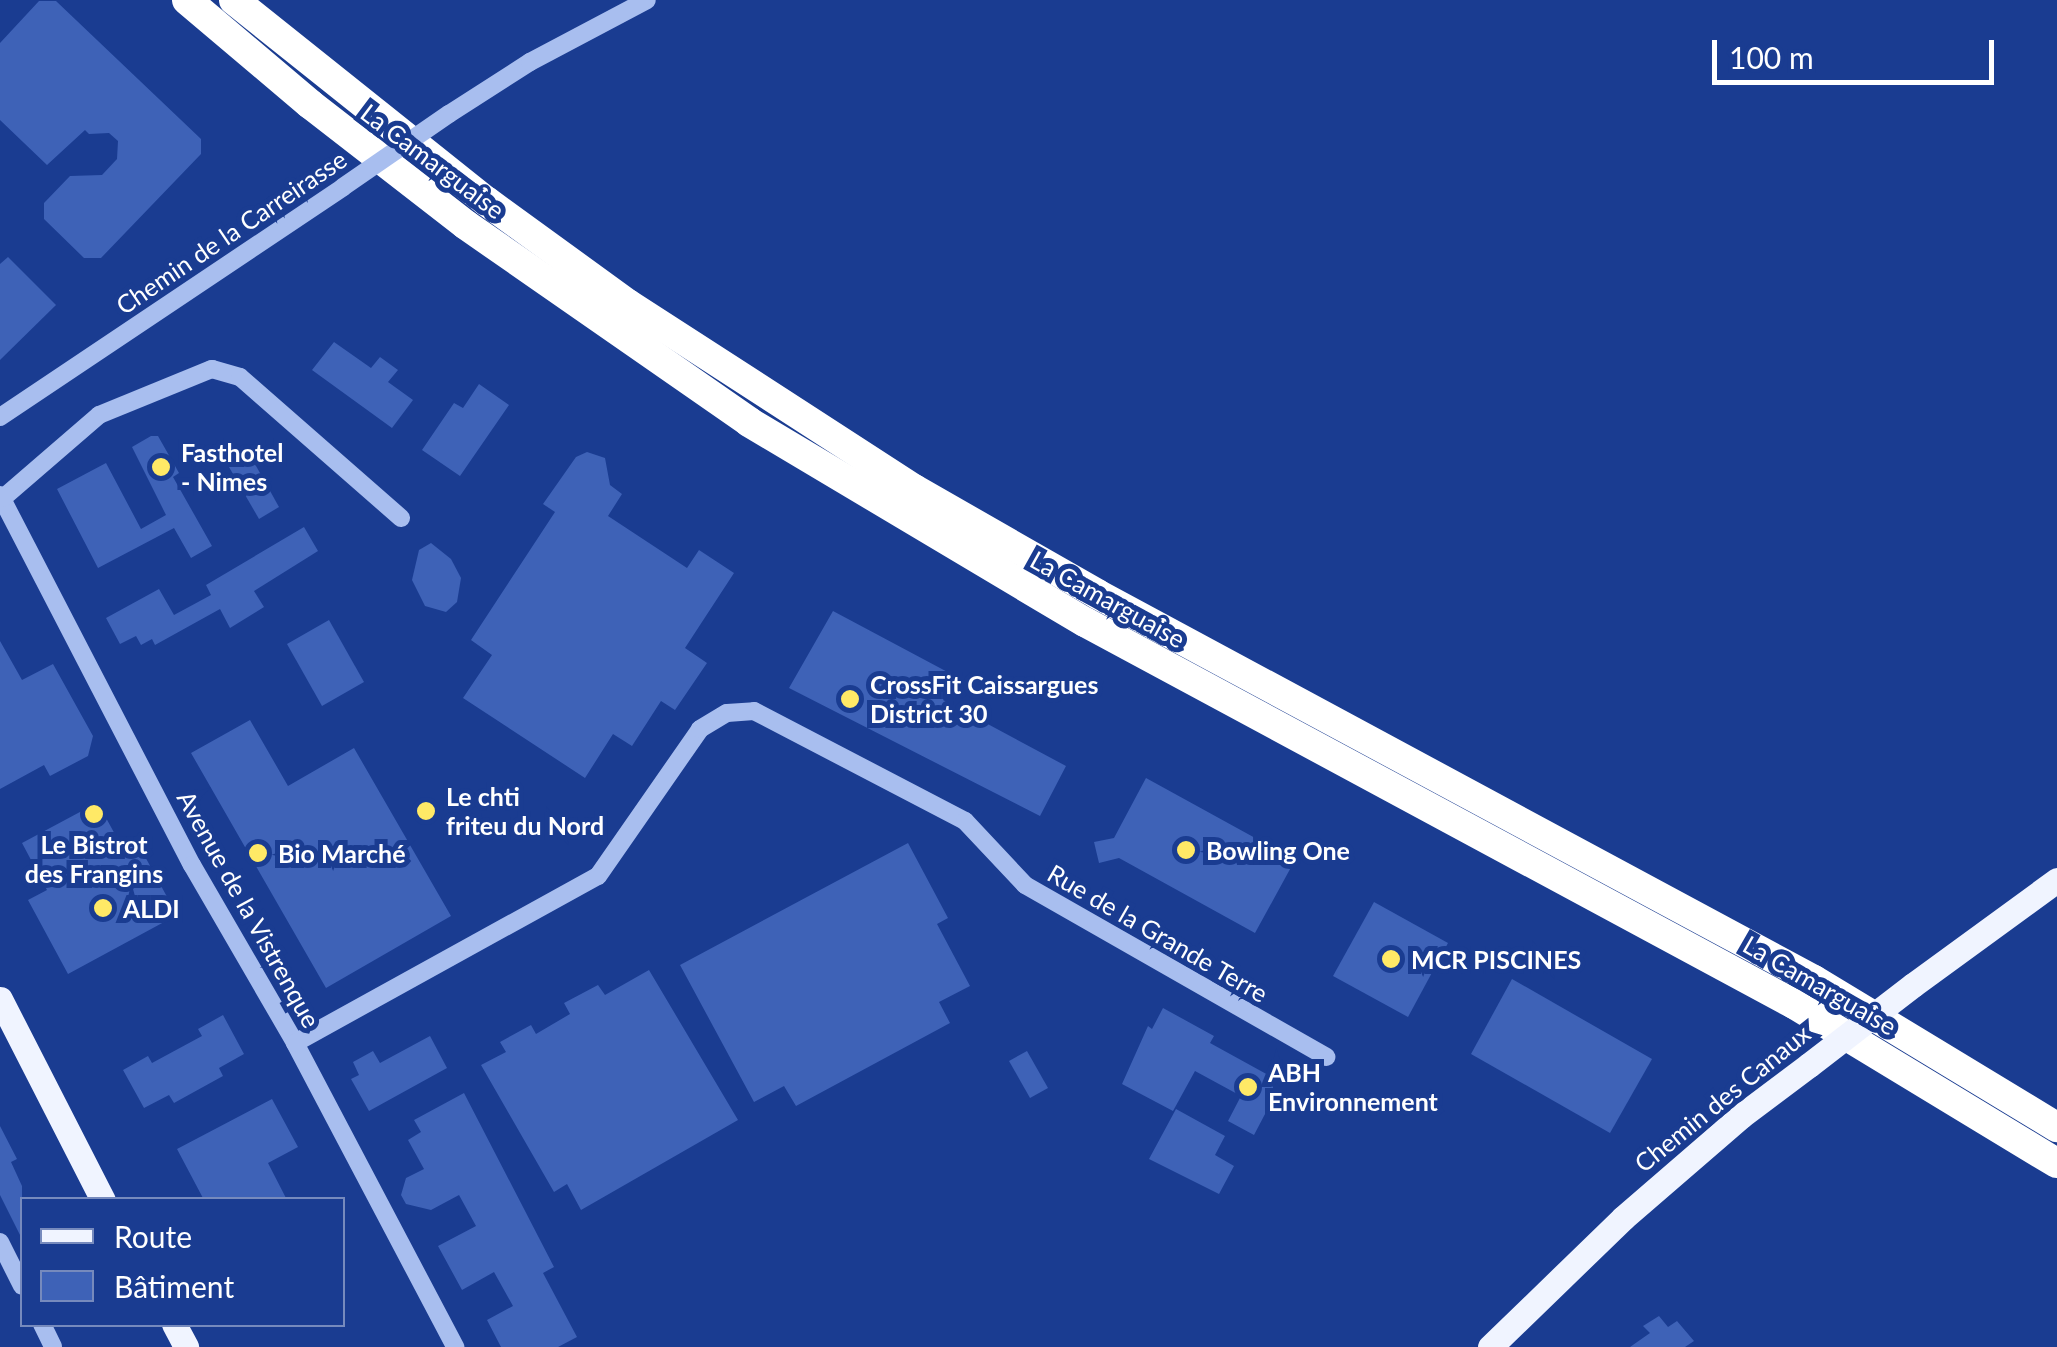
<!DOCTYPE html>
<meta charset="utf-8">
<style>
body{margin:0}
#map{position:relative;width:2057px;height:1347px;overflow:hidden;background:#1a3c91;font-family:Lato,sans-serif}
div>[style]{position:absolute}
.building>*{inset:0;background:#3e62b7}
.minor>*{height:18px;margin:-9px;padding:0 9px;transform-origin:9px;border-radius:9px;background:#a8beef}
.major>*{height:25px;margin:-12.5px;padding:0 12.5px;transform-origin:12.5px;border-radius:12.5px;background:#f0f4ff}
.highway>*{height:30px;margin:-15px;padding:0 15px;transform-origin:15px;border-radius:15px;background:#fff}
.minor-bridge>*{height:18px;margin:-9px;padding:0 9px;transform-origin:9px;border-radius:9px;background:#a8beef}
.major-bridge>*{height:25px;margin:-12.5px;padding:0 12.5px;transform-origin:12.5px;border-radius:12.5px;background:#f0f4ff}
.dots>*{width:28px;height:28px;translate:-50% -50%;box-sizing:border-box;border:5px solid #1a3c91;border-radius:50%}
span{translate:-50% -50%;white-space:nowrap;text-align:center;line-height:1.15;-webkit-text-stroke:10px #1a3c91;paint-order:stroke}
.street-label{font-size:25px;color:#fff}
.poi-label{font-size:25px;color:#fff;font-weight:700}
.left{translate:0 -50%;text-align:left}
.legend{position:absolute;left:20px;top:1197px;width:325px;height:130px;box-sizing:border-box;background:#1a3c91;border:2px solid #768abd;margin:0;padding:12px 18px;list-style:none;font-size:30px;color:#fff}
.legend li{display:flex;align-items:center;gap:20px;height:50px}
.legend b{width:50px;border:2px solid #768abd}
.scale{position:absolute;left:1712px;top:40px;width:282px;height:45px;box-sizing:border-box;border:5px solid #fff;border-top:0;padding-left:12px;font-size:30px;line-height:35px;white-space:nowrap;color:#fff;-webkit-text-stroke:8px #1a3c91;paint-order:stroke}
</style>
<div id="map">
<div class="building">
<div style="clip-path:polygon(39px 1px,56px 1px,201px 139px,201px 154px,101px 258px,84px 258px,44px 219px,44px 203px,70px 176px,102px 175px,117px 159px,118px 141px,109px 133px,89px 134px,85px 130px,47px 165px,0 120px,0 43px)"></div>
<div style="clip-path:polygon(8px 257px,56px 305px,0 360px,0 264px)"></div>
<div style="clip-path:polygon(334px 342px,371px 368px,380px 357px,398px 370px,388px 382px,413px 400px,392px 428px,312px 370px)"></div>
<div style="clip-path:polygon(479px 384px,509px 405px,460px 476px,422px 450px,454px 403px,463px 408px)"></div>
<div style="clip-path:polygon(151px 436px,158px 436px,179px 473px,173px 477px,212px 546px,191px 558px,174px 528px,98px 568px,57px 489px,106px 463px,141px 529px,166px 515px,132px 447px)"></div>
<div style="clip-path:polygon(587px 452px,605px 458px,610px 485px,622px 494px,608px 516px,687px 568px,699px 550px,734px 573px,685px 648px,707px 663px,675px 710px,661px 701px,632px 746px,613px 734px,585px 778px,463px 698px,492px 655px,471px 640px,555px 512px,543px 504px,576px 457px)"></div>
<div style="clip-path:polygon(250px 455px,279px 507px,259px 519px,229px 467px)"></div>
<div style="clip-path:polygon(304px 527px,318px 551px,254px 591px,264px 607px,230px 628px,220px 609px,155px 645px,152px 639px,141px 645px,136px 636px,120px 644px,106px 618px,159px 589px,174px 615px,211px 595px,206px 585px)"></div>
<div style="clip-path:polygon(431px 543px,451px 559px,461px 578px,457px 602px,446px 612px,425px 606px,412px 580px,419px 550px)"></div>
<div style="clip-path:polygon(833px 611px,955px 676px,943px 700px,1066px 766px,1040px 816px,789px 688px)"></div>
<div style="clip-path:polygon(329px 620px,364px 682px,322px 706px,287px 644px)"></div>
<div style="clip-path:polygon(0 641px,22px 680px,53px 664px,93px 736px,88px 756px,50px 776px,44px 765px,0 789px)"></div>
<div style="clip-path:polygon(250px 720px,288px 786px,354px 748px,451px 916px,326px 988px,191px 753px)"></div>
<div style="clip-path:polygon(1146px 778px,1295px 860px,1255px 933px,1119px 858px,1099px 863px,1094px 842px,1114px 838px)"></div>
<div style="clip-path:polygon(93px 805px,99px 805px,123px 849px,137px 842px,177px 915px,68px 974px,28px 900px,47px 890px,22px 843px)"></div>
<div style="clip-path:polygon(908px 843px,948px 918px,937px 924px,970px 986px,939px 1002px,950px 1023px,796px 1106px,784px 1086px,754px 1102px,680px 965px)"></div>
<div style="clip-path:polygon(1374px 902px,1448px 943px,1408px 1017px,1333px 976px)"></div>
<div style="clip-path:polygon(649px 970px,738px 1120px,581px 1210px,567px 1184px,554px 1192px,481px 1065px,506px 1052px,500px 1042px,531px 1025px,536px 1034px,570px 1014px,564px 1003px,598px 985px,605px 995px)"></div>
<div style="clip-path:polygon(1512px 979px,1652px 1059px,1610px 1133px,1471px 1054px)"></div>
<div style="clip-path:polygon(1163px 1008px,1214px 1036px,1210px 1043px,1270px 1076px,1275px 1095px,1254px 1135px,1228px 1121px,1241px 1096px,1195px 1071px,1173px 1111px,1122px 1084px,1148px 1026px,1152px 1029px)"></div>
<div style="clip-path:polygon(223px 1015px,244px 1054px,219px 1068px,223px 1076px,174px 1103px,169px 1095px,144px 1108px,123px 1070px,148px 1056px,152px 1063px,202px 1036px,198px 1029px)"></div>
<div style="clip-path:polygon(430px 1036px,447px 1068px,369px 1111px,351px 1079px,359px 1075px,353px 1062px,373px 1051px,380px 1063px)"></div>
<div style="clip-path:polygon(1027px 1051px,1048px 1088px,1030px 1098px,1009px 1061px)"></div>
<div style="clip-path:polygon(464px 1093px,554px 1267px,543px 1273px,577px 1337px,558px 1347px,501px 1347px,487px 1320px,513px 1306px,494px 1272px,462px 1290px,438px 1246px,476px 1226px,459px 1195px,431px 1210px,406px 1204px,401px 1195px,406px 1178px,424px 1169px,408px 1140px,421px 1132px,414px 1120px)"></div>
<div style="clip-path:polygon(272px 1099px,298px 1147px,268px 1163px,287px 1200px,204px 1200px,177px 1149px)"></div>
<div style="clip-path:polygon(1176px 1109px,1225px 1136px,1215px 1155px,1234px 1166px,1219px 1194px,1149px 1159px)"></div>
<div style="clip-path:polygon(0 1126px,17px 1159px,11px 1162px,22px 1186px,22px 1239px,0 1195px)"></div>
<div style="clip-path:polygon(1659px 1316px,1668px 1327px,1677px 1321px,1694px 1341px,1685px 1347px,1630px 1347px,1650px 1333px,1643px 1326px)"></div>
</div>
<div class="minor">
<div style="left:449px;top:114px;width:96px;rotate:-32.7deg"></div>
<div style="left:530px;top:62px;width:132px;rotate:-27.9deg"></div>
<div style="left:0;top:417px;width:413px;rotate:-33.8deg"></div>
<div style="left:0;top:495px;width:417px;rotate:62.6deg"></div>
<div style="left:192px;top:865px;width:206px;rotate:59.9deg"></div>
<div style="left:295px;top:1043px;width:344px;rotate:62.2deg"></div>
<div style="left:3px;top:498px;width:127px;rotate:-40.8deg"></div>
<div style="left:99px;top:415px;width:122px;rotate:-22.2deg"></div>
<div style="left:212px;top:369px;width:29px;rotate:16deg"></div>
<div style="left:240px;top:377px;width:214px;rotate:41.2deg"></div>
<div style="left:295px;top:1043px;width:346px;rotate:-28.9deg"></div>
<div style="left:598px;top:876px;width:179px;rotate:-55.2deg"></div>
<div style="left:700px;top:729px;width:31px;rotate:-31deg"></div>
<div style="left:727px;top:713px;width:27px;rotate:-4deg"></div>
<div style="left:754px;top:711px;width:238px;rotate:27.5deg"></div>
<div style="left:965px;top:821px;width:88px;rotate:46.8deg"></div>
<div style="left:1025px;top:885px;width:347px;rotate:29.7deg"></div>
<div style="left:0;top:1242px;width:49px;rotate:63.4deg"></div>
<div style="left:42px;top:1324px;width:25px;rotate:64deg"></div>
</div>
<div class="major">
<div style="left:1913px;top:985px;width:178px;rotate:-36.1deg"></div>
<div style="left:0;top:999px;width:226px;rotate:62.9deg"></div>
<div style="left:174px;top:1324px;width:26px;rotate:62deg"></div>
<div style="left:1490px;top:1347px;width:185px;rotate:-44.1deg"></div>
<div style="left:1623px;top:1218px;width:156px;rotate:-40.8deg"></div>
<div style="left:1741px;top:1116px;width:85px;rotate:-36.9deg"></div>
</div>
<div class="highway">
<div style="left:187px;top:0;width:161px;rotate:40.2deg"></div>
<div style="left:310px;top:104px;width:197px;rotate:37.8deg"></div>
<div style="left:466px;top:225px;width:345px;rotate:34.8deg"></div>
<div style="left:749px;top:422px;width:391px;rotate:30.8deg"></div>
<div style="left:1085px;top:622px;width:805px;rotate:28.32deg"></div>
<div style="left:1794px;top:1004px;width:307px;rotate:31.2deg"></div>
<div style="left:234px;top:0;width:322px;rotate:38.6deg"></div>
<div style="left:486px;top:201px;width:175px;rotate:36deg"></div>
<div style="left:628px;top:304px;width:341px;rotate:32.9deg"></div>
<div style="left:914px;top:489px;width:211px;rotate:29.8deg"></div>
<div style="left:1097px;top:594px;width:814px;rotate:28.3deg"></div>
<div style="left:1814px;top:980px;width:284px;rotate:31.2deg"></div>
</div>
<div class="minor-bridge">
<div style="left:343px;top:187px;width:129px;rotate:-34.6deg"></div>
</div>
<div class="major-bridge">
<div style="left:1809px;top:1065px;width:131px;rotate:-37.6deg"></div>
</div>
<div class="dots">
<div style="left:161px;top:467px;background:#ffe966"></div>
<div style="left:850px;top:699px;background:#ffe966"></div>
<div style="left:426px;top:811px;background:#ffe966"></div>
<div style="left:94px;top:814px;background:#ffe966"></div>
<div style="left:1186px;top:850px;background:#ffe966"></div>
<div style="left:258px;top:853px;background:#ffe966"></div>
<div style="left:103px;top:908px;background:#ffe966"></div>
<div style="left:1391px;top:959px;background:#ffe966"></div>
<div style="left:1248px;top:1087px;background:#ffe966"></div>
</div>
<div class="street-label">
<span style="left:433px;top:161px;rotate:37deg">La Camarguaise</span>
<span style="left:231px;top:232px;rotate:-34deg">Chemin de la Carreirasse</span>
<span style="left:1108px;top:599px;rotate:29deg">La Camarguaise</span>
<span style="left:249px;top:909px;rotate:61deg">Avenue de la Vistrenque</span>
<span style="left:1158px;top:933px;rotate:30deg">Rue de la Grande Terre</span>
<span style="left:1820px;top:985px;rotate:30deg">La Camarguaise</span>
<span style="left:1722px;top:1098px;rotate:-39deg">Chemin des Canaux</span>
</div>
<div class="poi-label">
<span class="left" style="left:181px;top:467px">Fasthotel<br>- Nimes</span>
<span class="left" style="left:870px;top:699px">CrossFit Caissargues<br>District 30</span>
<span class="left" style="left:446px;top:811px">Le chti<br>friteu du Nord</span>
<span style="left:94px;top:859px">Le Bistrot<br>des Frangins</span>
<span class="left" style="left:1206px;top:850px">Bowling One</span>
<span class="left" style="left:278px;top:853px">Bio Marché</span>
<span class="left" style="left:123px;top:908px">ALDI</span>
<span class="left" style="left:1411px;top:959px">MCR PISCINES</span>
<span class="left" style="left:1268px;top:1087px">ABH<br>Environnement</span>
</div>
<ul class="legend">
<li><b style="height:12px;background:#f0f4ff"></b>Route</li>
<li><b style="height:28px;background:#3e62b7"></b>Bâtiment</li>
</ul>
<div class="scale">100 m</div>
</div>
